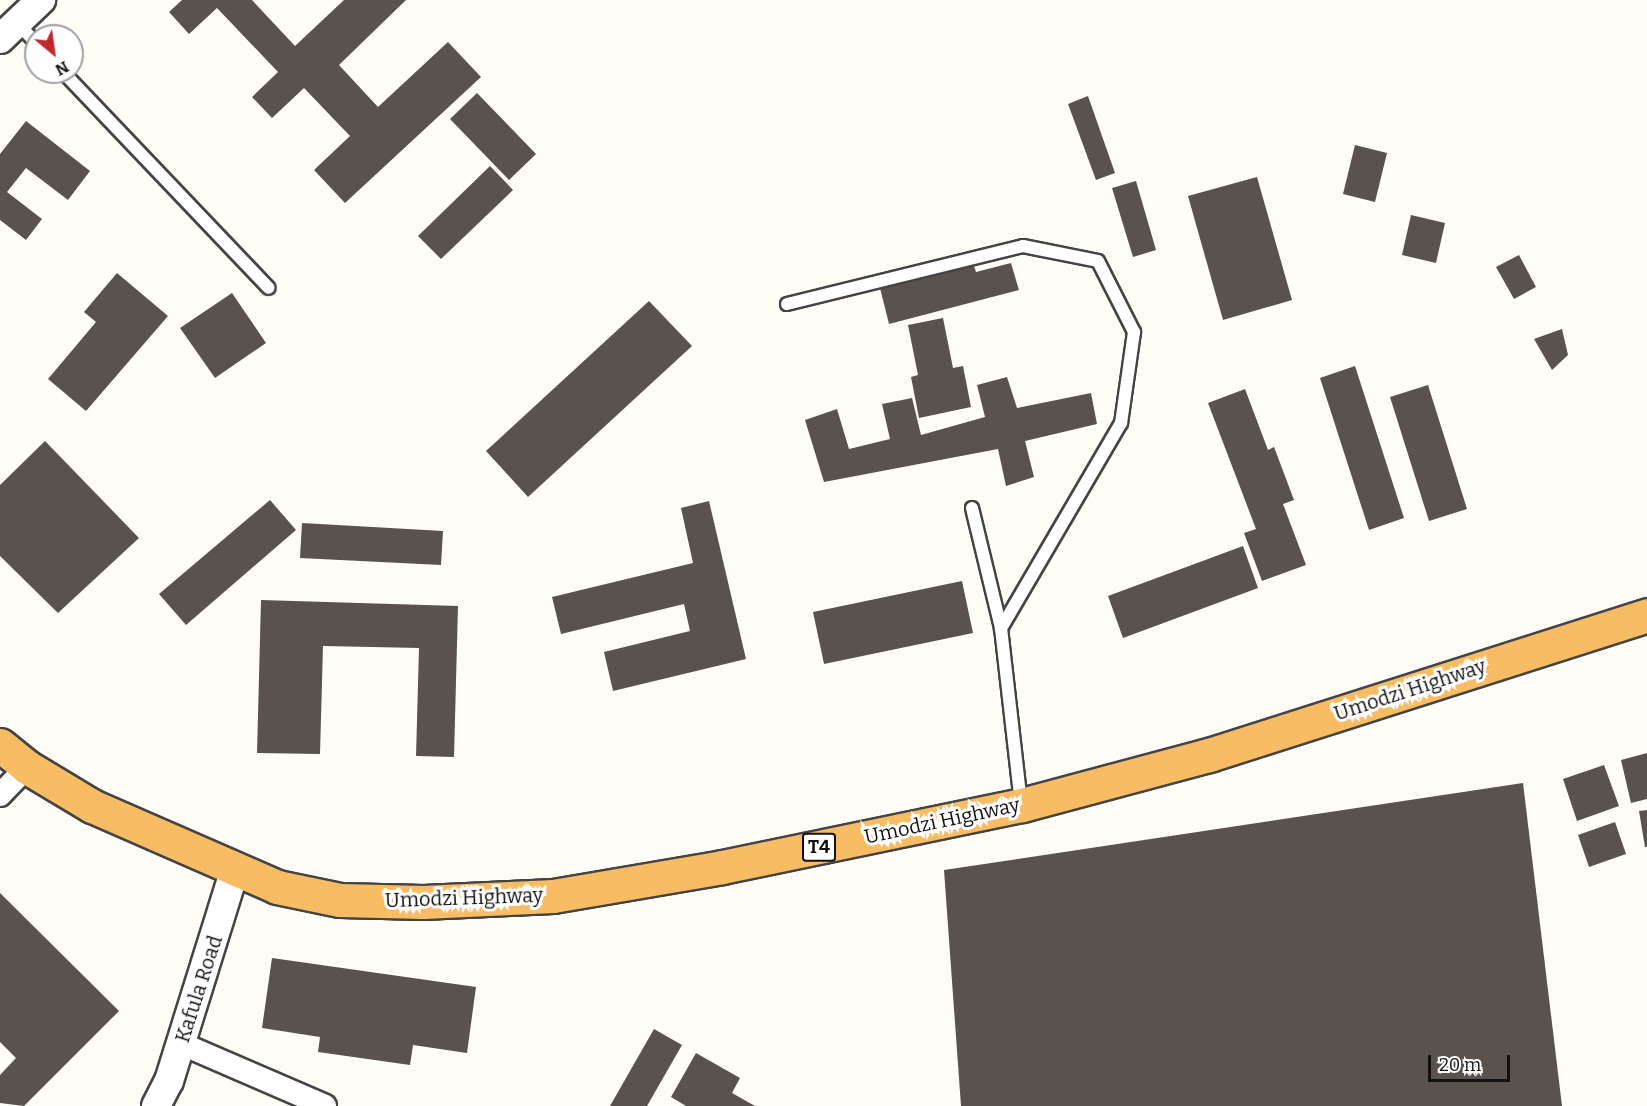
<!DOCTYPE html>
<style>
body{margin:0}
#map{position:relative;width:1647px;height:1106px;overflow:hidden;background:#fffdf5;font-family:Bitter,serif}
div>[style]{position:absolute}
.building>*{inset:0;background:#5a524d}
.roads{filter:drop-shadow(2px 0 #444) drop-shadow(-2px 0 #444) drop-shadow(0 2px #444) drop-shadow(0 -2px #444)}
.service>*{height:12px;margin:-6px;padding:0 6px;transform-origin:6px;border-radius:6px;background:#fff}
.minor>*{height:22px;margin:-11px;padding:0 11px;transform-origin:11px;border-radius:11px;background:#fff}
.tertiary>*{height:28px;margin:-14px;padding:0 14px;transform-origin:14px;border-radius:14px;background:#fff}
.trunk>*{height:33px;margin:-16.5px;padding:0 16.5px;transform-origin:16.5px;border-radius:16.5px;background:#f7bc64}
span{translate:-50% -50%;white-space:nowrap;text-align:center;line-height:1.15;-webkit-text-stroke:6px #fff;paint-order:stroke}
.shield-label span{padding:2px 4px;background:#fff;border:2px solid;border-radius:4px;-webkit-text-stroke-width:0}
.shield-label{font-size:18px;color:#111;font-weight:700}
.street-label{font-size:20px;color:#111}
.north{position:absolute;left:24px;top:24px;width:60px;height:60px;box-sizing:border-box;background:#fff;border:2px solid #a0a0a0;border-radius:50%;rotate:151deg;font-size:16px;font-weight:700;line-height:24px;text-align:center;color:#111}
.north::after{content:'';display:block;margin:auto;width:21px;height:27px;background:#c4262e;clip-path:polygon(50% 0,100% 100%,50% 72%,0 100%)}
.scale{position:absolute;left:1428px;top:1055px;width:82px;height:27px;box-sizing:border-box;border:3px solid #111;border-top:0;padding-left:8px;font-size:18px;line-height:21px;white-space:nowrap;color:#111;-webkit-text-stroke:4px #fff;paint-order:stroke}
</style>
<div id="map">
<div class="building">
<div style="clip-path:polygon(182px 0,252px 0,295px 46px,344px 0,406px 0,339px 65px,378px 107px,448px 42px,481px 77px,345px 203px,314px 170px,350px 136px,304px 88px,272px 118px,252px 97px,278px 72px,217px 8px,189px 34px,169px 12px)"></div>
<div style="clip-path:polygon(477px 93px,536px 154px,509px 180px,450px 119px)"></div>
<div style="clip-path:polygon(1088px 96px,1115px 173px,1096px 180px,1068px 104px)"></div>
<div style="clip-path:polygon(26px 121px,90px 171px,68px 200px,26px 168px,7px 192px,42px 219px,26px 240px,0 220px,0 154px)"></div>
<div style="clip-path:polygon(1355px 145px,1387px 153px,1375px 202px,1343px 194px)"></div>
<div style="clip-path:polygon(490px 166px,513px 190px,441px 259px,418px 236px)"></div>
<div style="clip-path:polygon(1257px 177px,1292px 300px,1223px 320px,1188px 196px)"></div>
<div style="clip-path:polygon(1136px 181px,1156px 250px,1133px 257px,1112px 188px)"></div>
<div style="clip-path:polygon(1411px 215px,1445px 223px,1436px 263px,1402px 255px)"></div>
<div style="clip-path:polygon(1519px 255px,1536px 287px,1514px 299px,1496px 267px)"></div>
<div style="clip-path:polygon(973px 263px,976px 272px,1011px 263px,1019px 290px,889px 324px,880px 288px)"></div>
<div style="clip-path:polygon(117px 273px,168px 316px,86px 411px,48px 379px,96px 322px,84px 312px)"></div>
<div style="clip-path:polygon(232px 293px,266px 343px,215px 378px,180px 328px)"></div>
<div style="clip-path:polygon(649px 301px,692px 346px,528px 497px,486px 451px)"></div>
<div style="clip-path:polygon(943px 318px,953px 368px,963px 366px,971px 407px,919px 418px,911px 377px,918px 375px,908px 325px)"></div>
<div style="clip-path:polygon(1562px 329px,1568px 355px,1552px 370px,1534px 339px)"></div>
<div style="clip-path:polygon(1355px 366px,1404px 518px,1369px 530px,1320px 378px)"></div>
<div style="clip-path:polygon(1007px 377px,1017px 408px,1091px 393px,1097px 424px,1025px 441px,1034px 477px,1006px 486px,998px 449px,824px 482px,805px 420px,837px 409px,849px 449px,890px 439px,882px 404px,912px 398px,921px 435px,985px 417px,977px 385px)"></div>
<div style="clip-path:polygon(1428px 385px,1467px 509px,1429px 521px,1390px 397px)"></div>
<div style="clip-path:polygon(1245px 389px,1268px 450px,1274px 447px,1294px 500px,1283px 504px,1306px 565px,1262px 581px,1244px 533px,1256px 529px,1208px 403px)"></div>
<div style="clip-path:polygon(45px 441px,139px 538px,58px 613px,0 556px,0 485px)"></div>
<div style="clip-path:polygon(270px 500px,296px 530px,186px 625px,159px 594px)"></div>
<div style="clip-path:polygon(709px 501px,746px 659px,613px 691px,604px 652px,690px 631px,684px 604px,561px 634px,552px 597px,693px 563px,681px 508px)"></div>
<div style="clip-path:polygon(302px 523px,443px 531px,441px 565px,300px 558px)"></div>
<div style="clip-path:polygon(1243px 546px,1258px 588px,1123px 638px,1108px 596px)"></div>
<div style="clip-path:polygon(962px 581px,973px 633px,824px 664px,813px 612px)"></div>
<div style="clip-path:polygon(261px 600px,458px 606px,454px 757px,416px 756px,419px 648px,323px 646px,320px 754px,257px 753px)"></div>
<div style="clip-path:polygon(1647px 753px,1647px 799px,1631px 803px,1621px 760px)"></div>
<div style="clip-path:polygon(1604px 765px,1619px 806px,1577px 821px,1563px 779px)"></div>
<div style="clip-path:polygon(1523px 783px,1562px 1106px,961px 1106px,944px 870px)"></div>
<div style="clip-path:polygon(1647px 810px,1647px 847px,1645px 847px,1639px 811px)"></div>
<div style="clip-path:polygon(1615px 822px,1626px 854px,1589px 867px,1578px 835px)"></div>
<div style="clip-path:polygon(0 893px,119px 1011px,24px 1106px,0 1103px,0 1075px,16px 1058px,0 1042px)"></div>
<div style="clip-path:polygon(272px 958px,476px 987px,467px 1053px,413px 1045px,410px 1065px,318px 1052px,320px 1037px,262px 1028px)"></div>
<div style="clip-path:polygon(654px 1029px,682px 1045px,647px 1106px,610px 1106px)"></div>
<div style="clip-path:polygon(696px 1053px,740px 1078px,732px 1093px,755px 1106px,686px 1106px,671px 1097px)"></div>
</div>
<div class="roads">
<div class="service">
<div style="left:17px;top:23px;width:28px;rotate:46deg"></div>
<div style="left:63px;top:72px;width:298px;rotate:46.4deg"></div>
<div style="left:787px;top:304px;width:243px;rotate:-13.8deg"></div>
<div style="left:1023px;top:246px;width:76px;rotate:11.3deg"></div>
<div style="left:1098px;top:261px;width:80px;rotate:63.1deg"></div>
<div style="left:1134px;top:332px;width:92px;rotate:98.1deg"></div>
<div style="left:1121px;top:423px;width:238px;rotate:120.3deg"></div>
<div style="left:1001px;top:628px;width:177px;rotate:83.5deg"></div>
<div style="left:972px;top:508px;width:123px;rotate:76.4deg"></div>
</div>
<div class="minor">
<div style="left:0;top:795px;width:39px;rotate:-46deg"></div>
<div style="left:182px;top:1044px;width:156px;rotate:23.4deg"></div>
</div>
<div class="tertiary">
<div style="left:0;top:39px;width:57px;rotate:-43.6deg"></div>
<div style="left:156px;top:1106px;width:28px;rotate:-63deg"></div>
<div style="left:169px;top:1081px;width:222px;rotate:-72.7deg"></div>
</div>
<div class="trunk">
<div style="left:0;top:745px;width:35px;rotate:39deg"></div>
<div style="left:27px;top:767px;width:76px;rotate:31deg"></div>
<div style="left:92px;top:806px;width:202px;rotate:23.6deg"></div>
<div style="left:277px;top:887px;width:64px;rotate:11.7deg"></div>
<div style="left:340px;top:900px;width:83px;rotate:1.4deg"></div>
<div style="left:423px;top:902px;width:130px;rotate:-2.6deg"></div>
<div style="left:553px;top:896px;width:171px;rotate:-9.7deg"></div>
<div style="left:722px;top:867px;width:306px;rotate:-11.7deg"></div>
<div style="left:1022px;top:805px;width:194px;rotate:-15deg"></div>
<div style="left:1209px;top:755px;width:460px;rotate:-17.7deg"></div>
</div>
</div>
<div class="shield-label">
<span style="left:819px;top:847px">T4</span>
</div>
<div class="street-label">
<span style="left:1410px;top:690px;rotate:-18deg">Umodzi Highway</span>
<span style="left:942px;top:821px;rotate:-12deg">Umodzi Highway</span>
<span style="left:464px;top:898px;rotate:-2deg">Umodzi Highway</span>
<span style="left:199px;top:989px;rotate:-72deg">Kafula Road</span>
</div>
<div class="north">N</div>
<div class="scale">20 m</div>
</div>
